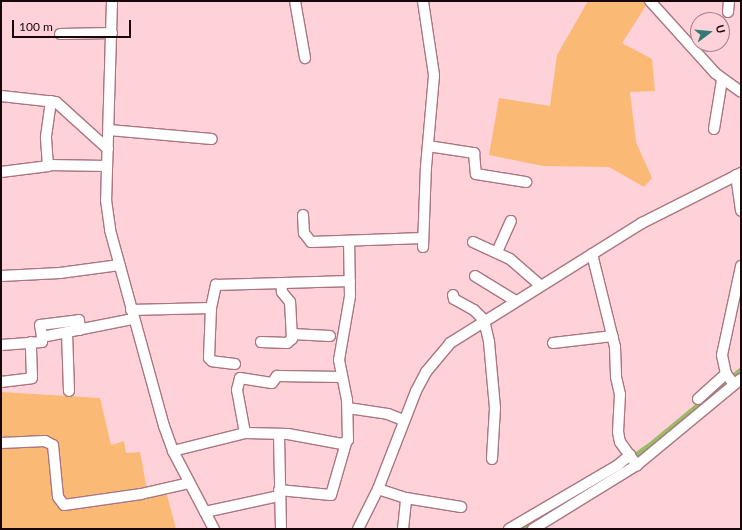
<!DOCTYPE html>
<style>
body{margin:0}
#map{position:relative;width:742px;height:530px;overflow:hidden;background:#ffd1d9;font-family:Lato,sans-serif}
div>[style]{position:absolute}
.green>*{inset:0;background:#faba76}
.canal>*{height:8px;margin:-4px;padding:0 4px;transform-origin:4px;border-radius:4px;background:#9abb67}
.roads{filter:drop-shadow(1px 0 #a9767f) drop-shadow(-1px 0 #a9767f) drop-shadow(0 1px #a9767f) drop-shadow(0 -1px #a9767f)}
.minor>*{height:10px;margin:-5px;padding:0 5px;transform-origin:5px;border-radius:5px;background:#fff}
span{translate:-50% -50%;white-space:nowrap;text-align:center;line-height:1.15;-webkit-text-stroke:3.5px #ffd1d9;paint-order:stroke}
.frame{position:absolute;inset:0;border:2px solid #17060a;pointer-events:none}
.north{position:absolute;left:690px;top:12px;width:40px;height:40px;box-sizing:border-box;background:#ffd1d9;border:1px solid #a28086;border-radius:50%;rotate:74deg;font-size:11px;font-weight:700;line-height:16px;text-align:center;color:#17060a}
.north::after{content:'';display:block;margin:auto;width:14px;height:18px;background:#317972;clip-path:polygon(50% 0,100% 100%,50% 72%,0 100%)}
.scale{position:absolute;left:12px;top:20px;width:119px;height:18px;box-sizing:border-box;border:2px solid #17060a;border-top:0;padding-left:5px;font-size:12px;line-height:14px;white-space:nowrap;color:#17060a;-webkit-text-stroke:3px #ffd1d9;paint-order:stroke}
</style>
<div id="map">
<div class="green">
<div style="clip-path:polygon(588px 1px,649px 1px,622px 43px,652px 59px,655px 91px,630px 92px,636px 142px,652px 178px,644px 187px,609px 167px,543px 166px,489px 155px,499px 98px,550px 106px,557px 55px)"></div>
<div style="clip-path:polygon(1px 392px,100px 398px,111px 445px,124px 441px,126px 453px,140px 452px,148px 495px,167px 495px,176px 529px,1px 529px)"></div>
</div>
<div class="canal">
<div style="left:606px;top:478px;width:54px;rotate:-35.2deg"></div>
<div style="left:650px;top:447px;width:118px;rotate:-39.5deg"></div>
<div style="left:521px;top:529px;width:41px;rotate:-29.1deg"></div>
</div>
<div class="roads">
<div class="minor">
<div style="left:112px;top:1px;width:199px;rotate:91.7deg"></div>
<div style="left:106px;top:200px;width:30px;rotate:82deg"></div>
<div style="left:110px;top:230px;width:203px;rotate:74.6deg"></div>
<div style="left:164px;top:426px;width:27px;rotate:70deg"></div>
<div style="left:173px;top:451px;width:88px;rotate:62.3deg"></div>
<div style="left:295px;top:1px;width:58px;rotate:80deg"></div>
<div style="left:650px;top:1px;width:97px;rotate:47.9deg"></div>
<div style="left:715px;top:73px;width:32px;rotate:36deg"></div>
<div style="left:728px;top:12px;width:11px;rotate:-85deg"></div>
<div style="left:60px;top:34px;width:52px;rotate:-1.1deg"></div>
<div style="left:1px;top:96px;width:55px;rotate:6.2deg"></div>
<div style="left:56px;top:102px;width:70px;rotate:42.1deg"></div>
<div style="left:51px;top:101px;width:37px;rotate:98deg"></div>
<div style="left:46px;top:138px;width:27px;rotate:86deg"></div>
<div style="left:48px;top:165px;width:59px;rotate:1deg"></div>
<div style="left:714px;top:129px;width:50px;rotate:-80.7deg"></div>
<div style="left:109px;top:130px;width:103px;rotate:5deg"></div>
<div style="left:428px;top:146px;width:47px;rotate:8.7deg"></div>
<div style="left:474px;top:153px;width:21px;rotate:85deg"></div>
<div style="left:476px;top:174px;width:51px;rotate:9.1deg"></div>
<div style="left:1px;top:172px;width:48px;rotate:-7.1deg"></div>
<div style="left:736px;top:175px;width:36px;rotate:82deg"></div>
<div style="left:303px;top:215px;width:18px;rotate:87deg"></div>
<div style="left:304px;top:233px;width:11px;rotate:52deg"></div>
<div style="left:311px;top:242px;width:112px;rotate:-2deg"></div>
<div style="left:473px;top:242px;width:41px;rotate:24.7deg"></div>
<div style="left:510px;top:259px;width:40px;rotate:41deg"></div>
<div style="left:423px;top:247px;width:80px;rotate:-87.9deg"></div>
<div style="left:426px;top:167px;width:92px;rotate:-85deg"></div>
<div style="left:434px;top:75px;width:75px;rotate:-98.5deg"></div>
<div style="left:497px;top:252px;width:34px;rotate:-66deg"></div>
<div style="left:592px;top:254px;width:96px;rotate:76.1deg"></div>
<div style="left:615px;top:347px;width:30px;rotate:88deg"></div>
<div style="left:616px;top:377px;width:17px;rotate:77deg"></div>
<div style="left:620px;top:394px;width:38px;rotate:93deg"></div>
<div style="left:618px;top:432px;width:10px;rotate:79deg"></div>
<div style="left:620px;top:442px;width:29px;rotate:54deg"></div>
<div style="left:1px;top:276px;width:59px;rotate:-2.9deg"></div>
<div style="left:60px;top:273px;width:60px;rotate:-7.7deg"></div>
<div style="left:475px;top:276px;width:46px;rotate:31.6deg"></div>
<div style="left:453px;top:295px;width:4px;rotate:76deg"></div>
<div style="left:454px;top:299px;width:23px;rotate:29deg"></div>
<div style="left:474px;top:310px;width:14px;rotate:45deg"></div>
<div style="left:484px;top:320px;width:23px;rotate:77deg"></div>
<div style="left:489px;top:342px;width:66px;rotate:84.8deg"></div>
<div style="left:495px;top:408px;width:51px;rotate:93.4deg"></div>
<div style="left:131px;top:310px;width:80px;rotate:-1.4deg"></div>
<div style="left:67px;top:333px;width:58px;rotate:88deg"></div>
<div style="left:292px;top:334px;width:38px;rotate:3deg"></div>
<div style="left:42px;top:337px;width:12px;rotate:-99deg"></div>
<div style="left:40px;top:325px;width:39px;rotate:-7deg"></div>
<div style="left:79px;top:320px;width:10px;rotate:84deg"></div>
<div style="left:261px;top:342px;width:26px;rotate:2deg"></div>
<div style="left:287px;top:343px;width:6px;rotate:-39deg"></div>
<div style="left:292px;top:339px;width:37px;rotate:-93deg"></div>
<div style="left:290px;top:302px;width:13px;rotate:-129deg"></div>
<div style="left:282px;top:292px;width:9px;rotate:-96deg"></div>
<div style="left:553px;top:343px;width:60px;rotate:-6.7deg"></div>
<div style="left:1px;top:345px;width:41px;rotate:-4.2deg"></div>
<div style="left:42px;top:342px;width:5px;rotate:-90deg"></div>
<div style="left:42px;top:337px;width:93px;rotate:-11.2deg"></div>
<div style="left:235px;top:364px;width:23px;rotate:-173deg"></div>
<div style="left:212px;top:361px;width:4px;rotate:-135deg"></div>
<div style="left:209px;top:358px;width:50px;rotate:-87.7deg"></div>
<div style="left:211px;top:308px;width:24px;rotate:-78deg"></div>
<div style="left:216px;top:285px;width:134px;rotate:-1.7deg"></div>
<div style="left:1px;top:382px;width:31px;rotate:-7deg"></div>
<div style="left:32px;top:378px;width:36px;rotate:-92deg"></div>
<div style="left:734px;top:384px;width:13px;rotate:-129deg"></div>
<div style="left:726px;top:374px;width:19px;rotate:-102deg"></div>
<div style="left:722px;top:355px;width:91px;rotate:-77.9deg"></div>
<div style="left:698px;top:399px;width:38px;rotate:-42deg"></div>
<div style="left:348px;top:408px;width:40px;rotate:8.5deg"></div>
<div style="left:388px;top:414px;width:16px;rotate:22deg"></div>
<div style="left:245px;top:433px;width:44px;rotate:-100.5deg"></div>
<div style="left:237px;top:390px;width:12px;rotate:-76deg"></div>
<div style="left:240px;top:378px;width:32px;rotate:9deg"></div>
<div style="left:272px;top:383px;width:9px;rotate:-54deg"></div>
<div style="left:277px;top:376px;width:65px;rotate:0.9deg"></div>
<div style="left:279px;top:434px;width:95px;rotate:88.8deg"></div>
<div style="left:1px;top:443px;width:44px;rotate:-2.6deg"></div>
<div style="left:45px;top:441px;width:9px;rotate:27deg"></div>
<div style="left:53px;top:445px;width:52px;rotate:84.5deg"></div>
<div style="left:58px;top:497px;width:10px;rotate:53deg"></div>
<div style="left:64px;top:505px;width:78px;rotate:-8.1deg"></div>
<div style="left:141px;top:494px;width:49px;rotate:-12.9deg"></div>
<div style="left:173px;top:451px;width:74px;rotate:-14deg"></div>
<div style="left:245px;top:433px;width:43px;rotate:1.3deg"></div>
<div style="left:288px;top:434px;width:55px;rotate:10.5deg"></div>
<div style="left:342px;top:444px;width:7px;rotate:-34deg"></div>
<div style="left:348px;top:440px;width:40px;rotate:-91.4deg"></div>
<div style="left:347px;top:400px;width:41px;rotate:-101.3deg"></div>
<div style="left:339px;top:360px;width:65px;rotate:-80.2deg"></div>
<div style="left:350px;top:296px;width:55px;rotate:-91deg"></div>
<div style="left:378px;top:489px;width:29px;rotate:18deg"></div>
<div style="left:406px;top:498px;width:56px;rotate:9.3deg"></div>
<div style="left:279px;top:490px;width:52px;rotate:5.5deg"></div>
<div style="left:331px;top:495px;width:54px;rotate:-73.9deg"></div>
<div style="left:205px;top:512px;width:76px;rotate:-12.2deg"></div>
<div style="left:358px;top:529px;width:45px;rotate:-63.4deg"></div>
<div style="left:378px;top:489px;width:105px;rotate:-68.8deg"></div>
<div style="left:416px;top:391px;width:21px;rotate:-62deg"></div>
<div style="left:426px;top:372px;width:38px;rotate:-50deg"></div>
<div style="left:450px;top:343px;width:226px;rotate:-32deg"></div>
<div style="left:642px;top:223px;width:111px;rotate:-26.8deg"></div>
<div style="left:403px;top:529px;width:31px;rotate:-84deg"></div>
<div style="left:509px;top:529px;width:126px;rotate:-30.4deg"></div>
<div style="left:618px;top:465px;width:16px;rotate:-40deg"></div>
<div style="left:533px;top:529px;width:122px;rotate:-31.6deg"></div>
<div style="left:637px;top:465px;width:135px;rotate:-39.6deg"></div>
</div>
</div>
<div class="frame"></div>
<div class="north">U</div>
<div class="scale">100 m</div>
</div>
